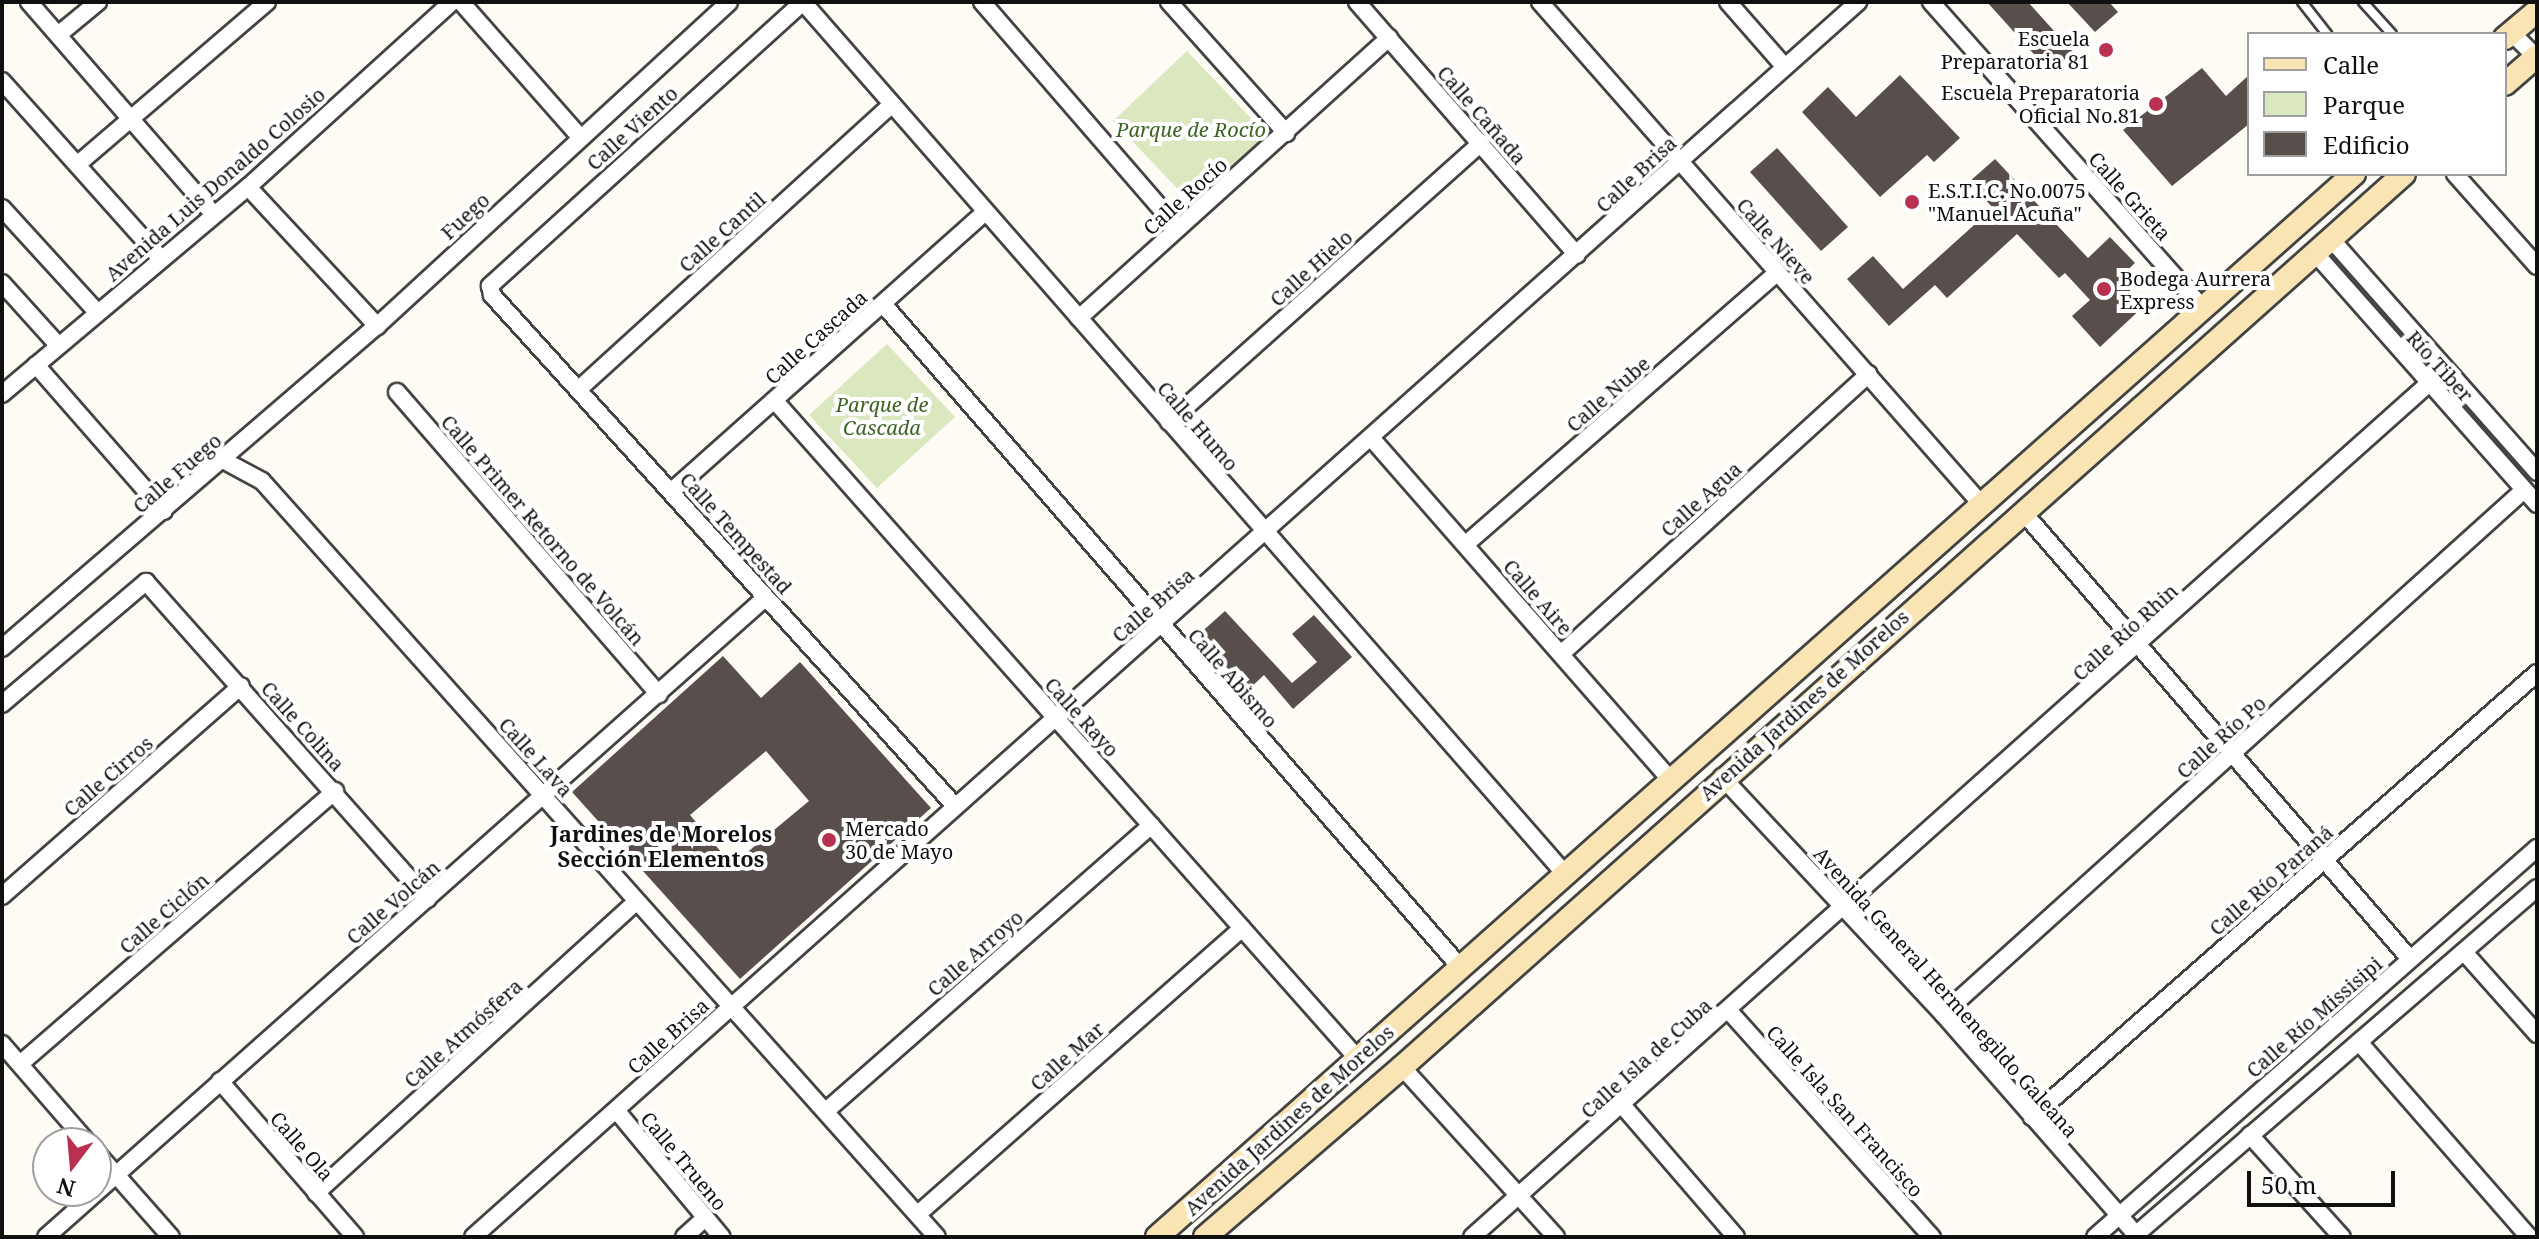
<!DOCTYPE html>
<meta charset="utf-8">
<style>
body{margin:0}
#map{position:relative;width:2539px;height:1239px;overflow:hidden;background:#fefaf4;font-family:"Noto Serif",serif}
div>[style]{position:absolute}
.green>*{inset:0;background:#dbe7bf}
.building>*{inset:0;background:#584f4d}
.roads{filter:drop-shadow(2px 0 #434343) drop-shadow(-2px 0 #434343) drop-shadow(0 2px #434343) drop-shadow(0 -2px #434343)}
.lane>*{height:8px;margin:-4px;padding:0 4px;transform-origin:4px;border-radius:4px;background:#fff}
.street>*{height:16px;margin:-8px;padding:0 8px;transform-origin:8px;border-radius:8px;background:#fff}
.secondary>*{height:22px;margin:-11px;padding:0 11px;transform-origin:11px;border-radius:11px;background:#f9e5b4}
.dots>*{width:22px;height:22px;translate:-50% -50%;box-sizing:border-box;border:4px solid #fff;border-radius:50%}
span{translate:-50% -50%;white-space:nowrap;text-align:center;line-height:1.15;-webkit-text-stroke:8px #fff;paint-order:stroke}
.poi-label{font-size:20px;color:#101010}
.right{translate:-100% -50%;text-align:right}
.left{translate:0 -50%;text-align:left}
.street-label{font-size:20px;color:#101010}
.park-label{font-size:20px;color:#3d6424;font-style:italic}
.neighbourhood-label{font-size:22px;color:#101010;font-weight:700}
.frame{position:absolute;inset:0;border:4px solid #101010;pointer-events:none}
.legend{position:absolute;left:2247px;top:32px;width:260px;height:144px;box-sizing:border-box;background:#fff;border:2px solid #9f9f9f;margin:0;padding:10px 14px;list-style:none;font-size:24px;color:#101010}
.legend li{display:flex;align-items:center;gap:16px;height:40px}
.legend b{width:40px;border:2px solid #9f9f9f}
.north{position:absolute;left:32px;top:1127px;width:80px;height:80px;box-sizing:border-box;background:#fff;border:2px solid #9f9f9f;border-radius:50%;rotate:196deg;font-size:22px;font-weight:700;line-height:32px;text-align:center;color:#101010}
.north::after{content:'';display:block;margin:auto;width:28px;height:36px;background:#b83150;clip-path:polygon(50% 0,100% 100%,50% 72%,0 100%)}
.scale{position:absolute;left:2247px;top:1171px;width:148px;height:36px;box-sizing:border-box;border:4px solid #101010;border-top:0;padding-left:10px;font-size:24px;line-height:28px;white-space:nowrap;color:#101010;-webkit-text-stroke:6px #fff;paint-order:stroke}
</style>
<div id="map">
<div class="green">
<div style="clip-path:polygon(1187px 51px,1267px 135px,1193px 205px,1113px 121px)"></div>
<div style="clip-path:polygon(887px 344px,955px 417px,877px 488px,809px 415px)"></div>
</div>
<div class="building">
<div style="clip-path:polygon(1987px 2px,2028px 2px,2073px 52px,2050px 72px)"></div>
<div style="clip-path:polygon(2067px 2px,2109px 2px,2118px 12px,2095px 32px)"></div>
<div style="clip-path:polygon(2202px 68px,2226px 96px,2249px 75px,2249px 124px,2172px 186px,2123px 130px)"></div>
<div style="clip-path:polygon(1900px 75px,1960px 138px,1934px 162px,1927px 155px,1880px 197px,1802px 112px,1828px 87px,1856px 117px)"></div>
<div style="clip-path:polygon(1777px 148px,1848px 227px,1821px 251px,1750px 172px)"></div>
<div style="clip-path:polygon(1995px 159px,2088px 258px,2110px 237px,2135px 263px,2119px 278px,2144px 306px,2100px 347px,2072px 316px,2090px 300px,2065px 273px,2059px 278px,2017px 234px,1947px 298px,1935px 285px,1889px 326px,1847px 279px,1873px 256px,1903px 289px,1993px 208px,1969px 182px)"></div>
<div style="clip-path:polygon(1225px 611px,1292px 683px,1317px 662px,1292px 634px,1314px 615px,1352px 657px,1293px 709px,1264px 675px,1248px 690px,1197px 636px)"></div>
<div style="clip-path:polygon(evenodd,723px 656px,761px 698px,800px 662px,931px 808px,740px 979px,572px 792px,723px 656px,766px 751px,809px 801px,732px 865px,690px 815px,766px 751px)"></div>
</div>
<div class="roads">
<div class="lane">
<div style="left:2302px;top:2px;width:41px;rotate:52deg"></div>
<div style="left:2363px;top:2px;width:43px;rotate:47.8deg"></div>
</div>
<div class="street">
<div style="left:29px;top:2px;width:282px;rotate:49deg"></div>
<div style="left:461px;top:2px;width:179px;rotate:48.6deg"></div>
<div style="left:803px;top:2px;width:1158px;rotate:48.85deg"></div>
<div style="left:803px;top:2px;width:423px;rotate:137.8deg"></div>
<div style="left:490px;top:286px;width:9px;rotate:77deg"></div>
<div style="left:492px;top:295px;width:690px;rotate:47.82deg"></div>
<div style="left:982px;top:2px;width:299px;rotate:49.1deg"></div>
<div style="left:1169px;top:2px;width:176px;rotate:48.2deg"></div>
<div style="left:1357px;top:2px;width:335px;rotate:49deg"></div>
<div style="left:1540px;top:2px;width:671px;rotate:48.69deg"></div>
<div style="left:1728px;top:2px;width:85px;rotate:48.8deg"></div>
<div style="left:1931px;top:2px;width:411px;rotate:48.4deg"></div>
<div style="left:2511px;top:32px;width:37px;rotate:45deg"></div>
<div style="left:58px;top:35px;width:52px;rotate:-39.5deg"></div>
<div style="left:2px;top:81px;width:239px;rotate:48.2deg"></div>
<div style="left:78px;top:164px;width:249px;rotate:-40.6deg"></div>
<div style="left:2455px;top:174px;width:123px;rotate:48.3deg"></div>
<div style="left:248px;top:187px;width:190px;rotate:47.1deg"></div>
<div style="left:2px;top:208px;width:141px;rotate:47.6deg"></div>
<div style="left:2331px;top:239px;width:311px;rotate:48.5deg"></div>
<div style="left:2315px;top:253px;width:335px;rotate:48.5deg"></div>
<div style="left:2px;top:283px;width:84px;rotate:47.9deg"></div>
<div style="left:883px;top:304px;width:880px;rotate:48.96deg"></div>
<div style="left:1079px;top:318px;width:418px;rotate:-42.1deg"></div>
<div style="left:36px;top:365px;width:194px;rotate:48.8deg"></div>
<div style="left:579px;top:389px;width:422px;rotate:-42.3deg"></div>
<div style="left:397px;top:392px;width:400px;rotate:49.1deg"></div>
<div style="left:2px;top:394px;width:322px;rotate:-40.1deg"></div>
<div style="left:248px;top:187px;width:275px;rotate:-42.2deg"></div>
<div style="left:775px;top:401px;width:879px;rotate:48.46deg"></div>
<div style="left:1169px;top:422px;width:419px;rotate:-41.8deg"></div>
<div style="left:1373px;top:440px;width:454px;rotate:48.8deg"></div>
<div style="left:223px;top:460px;width:44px;rotate:28.3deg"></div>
<div style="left:262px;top:481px;width:1013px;rotate:48.24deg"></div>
<div style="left:672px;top:491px;width:419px;rotate:-41.7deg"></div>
<div style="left:2023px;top:512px;width:591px;rotate:49.11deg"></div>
<div style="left:1466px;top:544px;width:413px;rotate:-41.1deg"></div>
<div style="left:2px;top:648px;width:494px;rotate:-40.7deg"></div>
<div style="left:377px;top:326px;width:478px;rotate:-42.6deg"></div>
<div style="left:1561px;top:654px;width:416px;rotate:-42.3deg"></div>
<div style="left:2px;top:704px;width:189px;rotate:-40.3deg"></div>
<div style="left:146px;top:582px;width:424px;rotate:48.4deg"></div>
<div style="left:1722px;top:777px;width:324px;rotate:47deg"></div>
<div style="left:1943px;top:1014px;width:296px;rotate:48.8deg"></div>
<div style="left:2px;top:896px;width:318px;rotate:-41.3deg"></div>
<div style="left:2464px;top:952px;width:110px;rotate:48.3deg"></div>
<div style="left:1729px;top:1011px;width:304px;rotate:48.1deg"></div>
<div style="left:1943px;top:1014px;width:782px;rotate:-42.05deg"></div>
<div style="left:2359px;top:1042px;width:259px;rotate:48.9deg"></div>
<div style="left:2px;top:1044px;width:131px;rotate:49deg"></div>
<div style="left:20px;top:1064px;width:417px;rotate:-40.9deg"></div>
<div style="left:1402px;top:1067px;width:229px;rotate:47.8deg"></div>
<div style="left:220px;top:1081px;width:206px;rotate:49.1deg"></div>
<div style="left:1623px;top:1106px;width:173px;rotate:49.2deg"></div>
<div style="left:616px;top:1110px;width:165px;rotate:50.2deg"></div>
<div style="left:826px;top:1111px;width:433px;rotate:-41.3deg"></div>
<div style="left:2032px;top:1117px;width:672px;rotate:-41.32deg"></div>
<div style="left:2250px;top:1135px;width:137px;rotate:48deg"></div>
<div style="left:96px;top:1152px;width:113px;rotate:48.6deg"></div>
<div style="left:316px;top:1193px;width:433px;rotate:-42.3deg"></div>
<div style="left:918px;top:1214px;width:432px;rotate:-41.4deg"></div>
<div style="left:46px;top:1237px;width:963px;rotate:-41.63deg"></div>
<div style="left:473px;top:1237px;width:1856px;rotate:-41.72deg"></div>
<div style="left:684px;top:1237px;width:28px;rotate:-42deg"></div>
<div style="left:1472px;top:1237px;width:1281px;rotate:-41.74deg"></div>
<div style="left:2095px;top:1237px;width:589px;rotate:-41.35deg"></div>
<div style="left:2133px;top:1237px;width:534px;rotate:-40.82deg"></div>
</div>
<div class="secondary">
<div style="left:2505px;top:38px;width:42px;rotate:-40.2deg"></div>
<div style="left:2505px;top:84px;width:43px;rotate:-41.2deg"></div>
<div style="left:1157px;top:1237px;width:1601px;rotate:-41.61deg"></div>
<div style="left:1205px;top:1237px;width:260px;rotate:-40.8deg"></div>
<div style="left:1402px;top:1067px;width:1342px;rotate:-41.71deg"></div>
</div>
</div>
<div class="dots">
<div style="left:2106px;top:50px;background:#b83150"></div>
<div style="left:2156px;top:104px;background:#b83150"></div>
<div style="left:1912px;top:202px;background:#b83150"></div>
<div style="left:2104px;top:289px;background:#b83150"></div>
<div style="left:829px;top:840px;background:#b83150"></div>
</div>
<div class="poi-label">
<span class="right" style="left:2090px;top:50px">Escuela<br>Preparatoria 81</span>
<span class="right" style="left:2140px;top:104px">Escuela Preparatoria<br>Oficial No.81</span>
<span class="left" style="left:1928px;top:202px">E.S.T.I.C. No.0075<br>"Manuel Acuña"</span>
<span class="left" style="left:2120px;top:290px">Bodega Aurrera<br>Express</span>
<span class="left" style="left:845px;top:840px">Mercado<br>30 de Mayo</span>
</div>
<div class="street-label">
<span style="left:1482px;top:115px;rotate:49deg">Calle Cañada</span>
<span style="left:632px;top:128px;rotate:-42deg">Calle Viento</span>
<span style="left:1636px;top:174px;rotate:-43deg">Calle Brisa</span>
<span style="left:215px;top:184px;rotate:-41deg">Avenida Luis Donaldo Colosio</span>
<span style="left:1185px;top:196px;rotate:-42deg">Calle Rocío</span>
<span style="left:2130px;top:196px;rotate:48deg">Calle Grieta</span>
<span style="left:465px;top:216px;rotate:-43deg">Fuego</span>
<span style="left:722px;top:232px;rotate:-42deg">Calle Cantil</span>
<span style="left:1776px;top:241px;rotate:49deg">Calle Nieve</span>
<span style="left:1311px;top:268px;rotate:-42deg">Calle Hielo</span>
<span style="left:816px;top:337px;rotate:-42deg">Calle Cascada</span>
<span style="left:2440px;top:366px;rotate:48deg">Río Tiber</span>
<span style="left:1608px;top:394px;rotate:-41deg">Calle Nube</span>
<span style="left:1198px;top:426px;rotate:49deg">Calle Humo</span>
<span style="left:177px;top:473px;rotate:-41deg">Calle Fuego</span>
<span style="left:1701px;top:499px;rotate:-42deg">Calle Agua</span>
<span style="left:543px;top:530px;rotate:49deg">Calle Primer Retorno de Volcán</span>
<span style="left:736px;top:533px;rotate:48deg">Calle Tempestad</span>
<span style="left:1538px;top:597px;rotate:49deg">Calle Aire</span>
<span style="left:1153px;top:605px;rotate:-41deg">Calle Brisa</span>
<span style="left:2125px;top:632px;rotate:-42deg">Calle Río Rhin</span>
<span style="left:1233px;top:678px;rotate:49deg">Calle Abismo</span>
<span style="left:1804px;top:705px;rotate:-42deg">Avenida Jardines de Morelos</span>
<span style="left:1082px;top:717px;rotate:48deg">Calle Rayo</span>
<span style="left:303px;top:726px;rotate:48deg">Calle Colina</span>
<span style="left:2221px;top:737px;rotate:-42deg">Calle Río Po</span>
<span style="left:536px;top:757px;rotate:48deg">Calle Lava</span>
<span style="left:108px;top:776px;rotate:-41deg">Calle Cirros</span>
<span style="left:2271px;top:880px;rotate:-41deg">Calle Río Paraná</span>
<span style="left:393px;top:902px;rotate:-41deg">Calle Volcán</span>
<span style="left:164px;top:913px;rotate:-41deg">Calle Ciclón</span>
<span style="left:975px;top:953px;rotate:-41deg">Calle Arroyo</span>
<span style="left:1946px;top:992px;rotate:48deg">Avenida General Hermenegildo Galeana</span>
<span style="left:2314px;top:1017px;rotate:-41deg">Calle Río Missisipi</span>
<span style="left:463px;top:1033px;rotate:-42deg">Calle Atmósfera</span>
<span style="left:668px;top:1036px;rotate:-42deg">Calle Brisa</span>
<span style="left:1067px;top:1056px;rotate:-42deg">Calle Mar</span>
<span style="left:1646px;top:1058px;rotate:-42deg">Calle Isla de Cuba</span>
<span style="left:1845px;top:1111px;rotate:48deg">Calle Isla San Francisco</span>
<span style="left:1289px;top:1120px;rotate:-42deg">Avenida Jardines de Morelos</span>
<span style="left:302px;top:1146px;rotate:49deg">Calle Ola</span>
<span style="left:684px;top:1161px;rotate:50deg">Calle Trueno</span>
</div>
<div class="park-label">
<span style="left:1191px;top:129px">Parque de Rocío</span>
<span style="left:882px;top:416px">Parque de<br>Cascada</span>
</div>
<div class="neighbourhood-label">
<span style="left:661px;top:846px">Jardines de Morelos<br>Sección Elementos</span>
</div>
<div class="frame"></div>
<ul class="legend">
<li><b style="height:10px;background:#f9e5b4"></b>Calle</li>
<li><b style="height:22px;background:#dbe7bf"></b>Parque</li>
<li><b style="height:22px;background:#584f4d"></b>Edificio</li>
</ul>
<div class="north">N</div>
<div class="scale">50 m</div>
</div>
